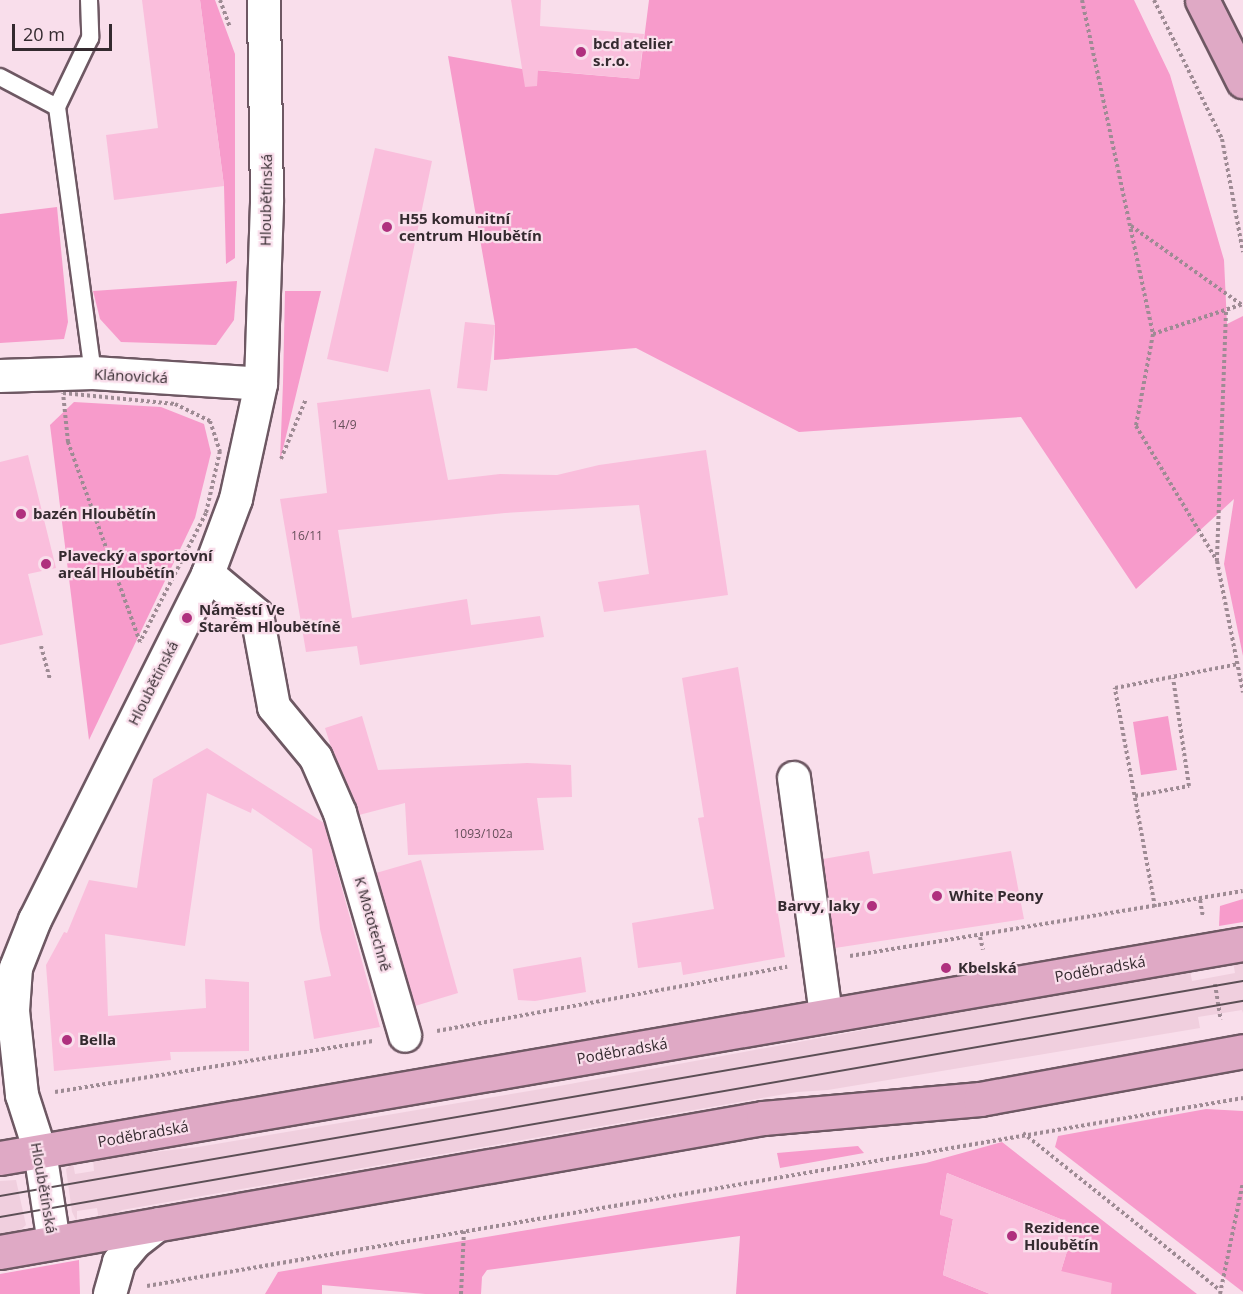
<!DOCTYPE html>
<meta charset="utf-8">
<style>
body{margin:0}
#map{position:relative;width:1243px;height:1294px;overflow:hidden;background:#f9deeb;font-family:"Open Sans",sans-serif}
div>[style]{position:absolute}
.built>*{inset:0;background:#f0cfde}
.green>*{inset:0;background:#f79bcb}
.building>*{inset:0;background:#fabedc}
.path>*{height:4px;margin-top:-2px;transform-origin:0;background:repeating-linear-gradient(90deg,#9e8b94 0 3px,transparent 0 6px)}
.roads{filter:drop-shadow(2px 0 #6e5863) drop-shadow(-2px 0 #6e5863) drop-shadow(0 2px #6e5863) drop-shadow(0 -2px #6e5863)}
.service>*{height:16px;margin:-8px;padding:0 8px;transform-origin:8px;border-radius:8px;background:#fff}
.minor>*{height:32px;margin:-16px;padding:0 16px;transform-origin:16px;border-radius:16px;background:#fff}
.primary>*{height:33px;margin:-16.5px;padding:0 16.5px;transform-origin:16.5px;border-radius:16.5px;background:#dfa9c5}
.tram>*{height:1.5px;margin:-0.75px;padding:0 0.75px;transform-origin:0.75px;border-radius:0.75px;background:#5c4f55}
.dots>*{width:16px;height:16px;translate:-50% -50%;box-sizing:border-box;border:3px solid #f9deeb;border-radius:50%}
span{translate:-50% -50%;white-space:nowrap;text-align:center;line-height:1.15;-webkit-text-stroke:4.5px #f9deeb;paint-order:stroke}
.number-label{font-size:12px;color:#664f5a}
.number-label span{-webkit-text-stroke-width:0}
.poi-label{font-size:15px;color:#342a2f;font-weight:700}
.left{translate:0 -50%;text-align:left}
.right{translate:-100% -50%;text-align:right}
.street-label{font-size:15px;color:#342a2f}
.scale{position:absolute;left:12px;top:24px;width:100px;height:27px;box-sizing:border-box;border:3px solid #342a2f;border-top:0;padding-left:8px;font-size:18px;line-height:21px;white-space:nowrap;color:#342a2f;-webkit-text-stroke:4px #f9deeb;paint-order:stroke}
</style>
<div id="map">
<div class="built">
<div style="clip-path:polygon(1243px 960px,1243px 1013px,1242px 1010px,1198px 1017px,1200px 1028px,828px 1090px,797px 1092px,122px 1210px,99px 1221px,97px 1208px,77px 1211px,77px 1222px,72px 1212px,66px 1169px,73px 1163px,75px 1174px,94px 1171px,93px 1159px,198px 1147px,559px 1086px,1190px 970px,1192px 981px,1235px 973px,1233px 962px)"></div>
<div style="clip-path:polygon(16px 1180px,26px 1225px,17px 1233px,0 1235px,0 1181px)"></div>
</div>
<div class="green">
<div style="clip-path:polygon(200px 0,215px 0,235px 54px,235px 258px,226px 264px,224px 186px)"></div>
<div style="clip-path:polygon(649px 0,1134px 0,1170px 75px,1224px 260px,1227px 324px,1243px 316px,1243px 656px,1224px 564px,1234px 499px,1136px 589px,1021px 417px,799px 432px,636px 348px,494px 360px,495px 325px,448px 56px,522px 69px,639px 79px)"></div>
<div style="clip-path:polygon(57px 207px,68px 322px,64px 339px,0 343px,0 214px)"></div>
<div style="clip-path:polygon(237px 281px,234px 320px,216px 345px,121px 342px,100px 319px,93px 291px)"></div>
<div style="clip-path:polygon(285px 291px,321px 291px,280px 461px,283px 383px)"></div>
<div style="clip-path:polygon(74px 402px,161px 407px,204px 424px,211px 453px,195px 518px,89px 740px,50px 425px)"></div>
<div style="clip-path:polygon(1168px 716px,1177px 770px,1141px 775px,1133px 722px)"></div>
<div style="clip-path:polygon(1243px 899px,1243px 922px,1219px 926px,1220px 906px)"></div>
<div style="clip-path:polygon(1206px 1109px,1243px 1111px,1243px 1292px,1055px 1147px,1058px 1136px)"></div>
<div style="clip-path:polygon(1002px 1142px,1197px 1294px,1067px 1294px,1061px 1271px,1075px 1225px,947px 1173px,940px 1214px,953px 1219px,943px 1275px,990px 1294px,736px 1294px,740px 1236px,487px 1270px,482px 1277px,481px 1294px,425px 1294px,322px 1285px,322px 1294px,265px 1294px,278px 1272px,926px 1163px)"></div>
<div style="clip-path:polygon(858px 1146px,864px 1153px,780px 1168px,777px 1153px)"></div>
<div style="clip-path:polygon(79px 1260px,80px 1294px,0 1294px,0 1274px)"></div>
</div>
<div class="building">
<div style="clip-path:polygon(142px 0,200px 0,224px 186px,114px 200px,106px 135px,158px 128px)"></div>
<div style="clip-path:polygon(511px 0,541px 0,540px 26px,644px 34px,639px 79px,538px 70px,537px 86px,525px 87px)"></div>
<div style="clip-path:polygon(375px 148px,432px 161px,388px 372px,327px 359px)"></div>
<div style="clip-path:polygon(465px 322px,495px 325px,487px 391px,457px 388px)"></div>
<div style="clip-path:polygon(430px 389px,448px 480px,500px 474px,557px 475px,599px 465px,706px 450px,728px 595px,604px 612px,598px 582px,649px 574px,639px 505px,505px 513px,338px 530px,352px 618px,467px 599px,471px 625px,540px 616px,544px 637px,360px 665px,357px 646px,306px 652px,280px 499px,327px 493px,317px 403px)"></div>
<div style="clip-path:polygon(28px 455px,56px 568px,28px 574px,43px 635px,0 645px,0 462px)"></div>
<div style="clip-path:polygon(738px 667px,785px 957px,683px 975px,681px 962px,638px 968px,632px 923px,714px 909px,698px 818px,704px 817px,682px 678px)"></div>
<div style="clip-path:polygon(362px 716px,378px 770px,527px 763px,571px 765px,572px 797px,537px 798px,544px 850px,408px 855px,405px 803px,359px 815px,332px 750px,325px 728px)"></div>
<div style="clip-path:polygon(207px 748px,324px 823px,380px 1027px,314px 1039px,304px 981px,331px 976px,320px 929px,312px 849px,252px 808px,251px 813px,207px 793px,185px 946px,105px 934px,108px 1016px,206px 1008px,205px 979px,249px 982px,249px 1051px,170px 1052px,171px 1060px,54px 1071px,46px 965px,64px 932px,67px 933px,89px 880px,137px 888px,153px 779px)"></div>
<div style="clip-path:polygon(869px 851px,873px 874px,1011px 851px,1024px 919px,835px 948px,823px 859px)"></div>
<div style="clip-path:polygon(421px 860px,458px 993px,415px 1006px,376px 873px)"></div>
<div style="clip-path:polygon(581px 957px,586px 992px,535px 1001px,518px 1000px,513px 969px)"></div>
<div style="clip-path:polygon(947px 1173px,1075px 1225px,1061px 1271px,1112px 1283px,1111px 1294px,990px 1294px,943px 1275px,953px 1219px,940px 1215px)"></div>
</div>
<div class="path">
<div style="left:220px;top:0;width:29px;rotate:70deg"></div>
<div style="left:1082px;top:0;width:341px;rotate:78deg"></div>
<div style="left:1153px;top:334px;width:94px;rotate:100.5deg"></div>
<div style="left:1136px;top:426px;width:157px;rotate:59deg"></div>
<div style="left:1154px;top:0;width:155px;rotate:63.9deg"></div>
<div style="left:1222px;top:139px;width:115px;rotate:79.5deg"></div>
<div style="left:1131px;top:226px;width:136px;rotate:35.4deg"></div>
<div style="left:1226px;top:312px;width:249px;rotate:92.1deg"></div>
<div style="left:1217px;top:561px;width:134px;rotate:78.8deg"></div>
<div style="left:1153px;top:334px;width:95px;rotate:-18.4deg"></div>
<div style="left:63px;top:393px;width:113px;rotate:5.6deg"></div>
<div style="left:175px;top:404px;width:39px;rotate:26deg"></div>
<div style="left:210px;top:421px;width:32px;rotate:72deg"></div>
<div style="left:220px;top:451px;width:64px;rotate:102.7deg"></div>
<div style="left:206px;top:513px;width:145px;rotate:117.1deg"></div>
<div style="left:140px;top:642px;width:213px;rotate:-109.8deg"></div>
<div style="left:68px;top:442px;width:49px;rotate:-95.8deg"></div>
<div style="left:281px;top:459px;width:65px;rotate:-67.4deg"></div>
<div style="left:41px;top:646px;width:35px;rotate:75deg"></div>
<div style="left:1135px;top:796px;width:55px;rotate:-10.5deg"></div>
<div style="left:1189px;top:786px;width:109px;rotate:-98.4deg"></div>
<div style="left:1200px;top:900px;width:17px;rotate:80deg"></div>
<div style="left:1155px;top:907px;width:223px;rotate:-100.4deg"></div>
<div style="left:1115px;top:688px;width:125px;rotate:-11deg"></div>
<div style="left:980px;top:937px;width:13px;rotate:77deg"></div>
<div style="left:850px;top:956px;width:398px;rotate:-9.4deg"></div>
<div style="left:1215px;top:984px;width:36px;rotate:81deg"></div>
<div style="left:437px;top:1031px;width:356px;rotate:-10.4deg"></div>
<div style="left:55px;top:1092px;width:322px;rotate:-9.1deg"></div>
<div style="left:1023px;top:1133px;width:252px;rotate:38.6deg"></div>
<div style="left:147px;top:1286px;width:1112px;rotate:-9.73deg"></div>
<div style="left:461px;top:1294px;width:63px;rotate:-87.3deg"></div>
<div style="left:1220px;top:1294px;width:114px;rotate:-78.4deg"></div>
</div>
<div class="roads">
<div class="service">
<div style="left:89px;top:0;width:38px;rotate:88deg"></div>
<div style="left:90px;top:38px;width:76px;rotate:115.6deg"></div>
<div style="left:57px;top:107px;width:268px;rotate:82.3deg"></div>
<div style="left:0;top:77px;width:64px;rotate:27.8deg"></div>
</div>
<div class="minor">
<div style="left:0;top:376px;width:93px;rotate:-1.8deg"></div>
<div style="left:93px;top:373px;width:168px;rotate:3.7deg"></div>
<div style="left:208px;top:574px;width:64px;rotate:39.9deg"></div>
<div style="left:257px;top:615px;width:94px;rotate:79.5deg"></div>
<div style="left:274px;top:707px;width:66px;rotate:50.5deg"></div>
<div style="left:316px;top:758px;width:60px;rotate:66.4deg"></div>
<div style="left:340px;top:813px;width:232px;rotate:73.7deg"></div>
<div style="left:794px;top:778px;width:240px;rotate:82.3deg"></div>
<div style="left:54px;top:1243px;width:93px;rotate:-98.7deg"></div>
<div style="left:40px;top:1151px;width:59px;rotate:-107.8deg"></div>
<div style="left:22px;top:1095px;width:84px;rotate:-96.1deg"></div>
<div style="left:13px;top:1011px;width:43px;rotate:-86deg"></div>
<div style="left:16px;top:968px;width:52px;rotate:-68.4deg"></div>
<div style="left:35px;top:920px;width:387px;rotate:-63.4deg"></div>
<div style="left:208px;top:574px;width:80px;rotate:-69.5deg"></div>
<div style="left:236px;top:499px;width:118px;rotate:-77.7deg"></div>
<div style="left:261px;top:384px;width:184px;rotate:-88.1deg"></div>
<div style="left:267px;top:200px;width:200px;rotate:-90.9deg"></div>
<div style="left:110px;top:1294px;width:33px;rotate:-74deg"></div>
<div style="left:119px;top:1262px;width:26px;rotate:-50deg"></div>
<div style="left:136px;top:1242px;width:29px;rotate:-38deg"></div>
</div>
<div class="primary">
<div style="left:1202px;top:0;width:91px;rotate:63.2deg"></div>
<div style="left:0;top:1158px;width:1261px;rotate:-9.77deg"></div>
<div style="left:0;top:1252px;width:775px;rotate:-9.96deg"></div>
<div style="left:763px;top:1118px;width:218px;rotate:-5deg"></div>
<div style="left:980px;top:1099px;width:267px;rotate:-10.3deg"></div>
</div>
</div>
<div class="tram">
<div style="left:0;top:1196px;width:1261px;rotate:-9.81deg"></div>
<div style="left:0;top:1217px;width:1262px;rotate:-9.86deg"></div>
</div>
<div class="dots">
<div style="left:581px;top:52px;background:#af307e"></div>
<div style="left:387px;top:227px;background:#af307e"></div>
<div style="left:21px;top:514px;background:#af307e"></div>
<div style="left:46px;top:564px;background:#af307e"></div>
<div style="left:187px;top:618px;background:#af307e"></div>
<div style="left:937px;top:896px;background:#af307e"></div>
<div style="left:872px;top:906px;background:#af307e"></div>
<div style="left:946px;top:968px;background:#af307e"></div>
<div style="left:67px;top:1040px;background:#af307e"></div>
<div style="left:1012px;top:1236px;background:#af307e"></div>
</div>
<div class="number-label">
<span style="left:344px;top:425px">14/9</span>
<span style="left:307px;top:536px">16/11</span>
<span style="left:483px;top:834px">1093/102a</span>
</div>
<div class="poi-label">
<span class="left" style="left:593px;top:52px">bcd atelier<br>s.r.o.</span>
<span class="left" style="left:399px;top:227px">H55 komunitní<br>centrum Hloubětín</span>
<span class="left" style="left:33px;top:514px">bazén Hloubětín</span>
<span class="left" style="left:58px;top:564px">Plavecký a sportovní<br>areál Hloubětín</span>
<span class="left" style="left:199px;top:618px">Náměstí Ve<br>Starém Hloubětíně</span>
<span class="left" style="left:949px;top:896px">White Peony</span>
<span class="right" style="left:860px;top:906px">Barvy, laky</span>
<span class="left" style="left:958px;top:968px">Kbelská</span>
<span class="left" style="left:79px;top:1040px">Bella</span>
<span class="left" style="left:1024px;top:1236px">Rezidence<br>Hloubětín</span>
</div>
<div class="street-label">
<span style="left:266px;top:200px;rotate:-89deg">Hloubětínská</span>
<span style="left:131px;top:376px;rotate:3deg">Klánovická</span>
<span style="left:153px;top:683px;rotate:-63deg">Hloubětínská</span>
<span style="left:373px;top:924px;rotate:74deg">K Mototechně</span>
<span style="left:1100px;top:969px;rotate:-10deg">Poděbradská</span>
<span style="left:622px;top:1051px;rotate:-10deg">Poděbradská</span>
<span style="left:143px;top:1134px;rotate:-10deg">Poděbradská</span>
<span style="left:44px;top:1188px;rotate:80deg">Hloubětínská</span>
</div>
<div class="scale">20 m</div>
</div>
